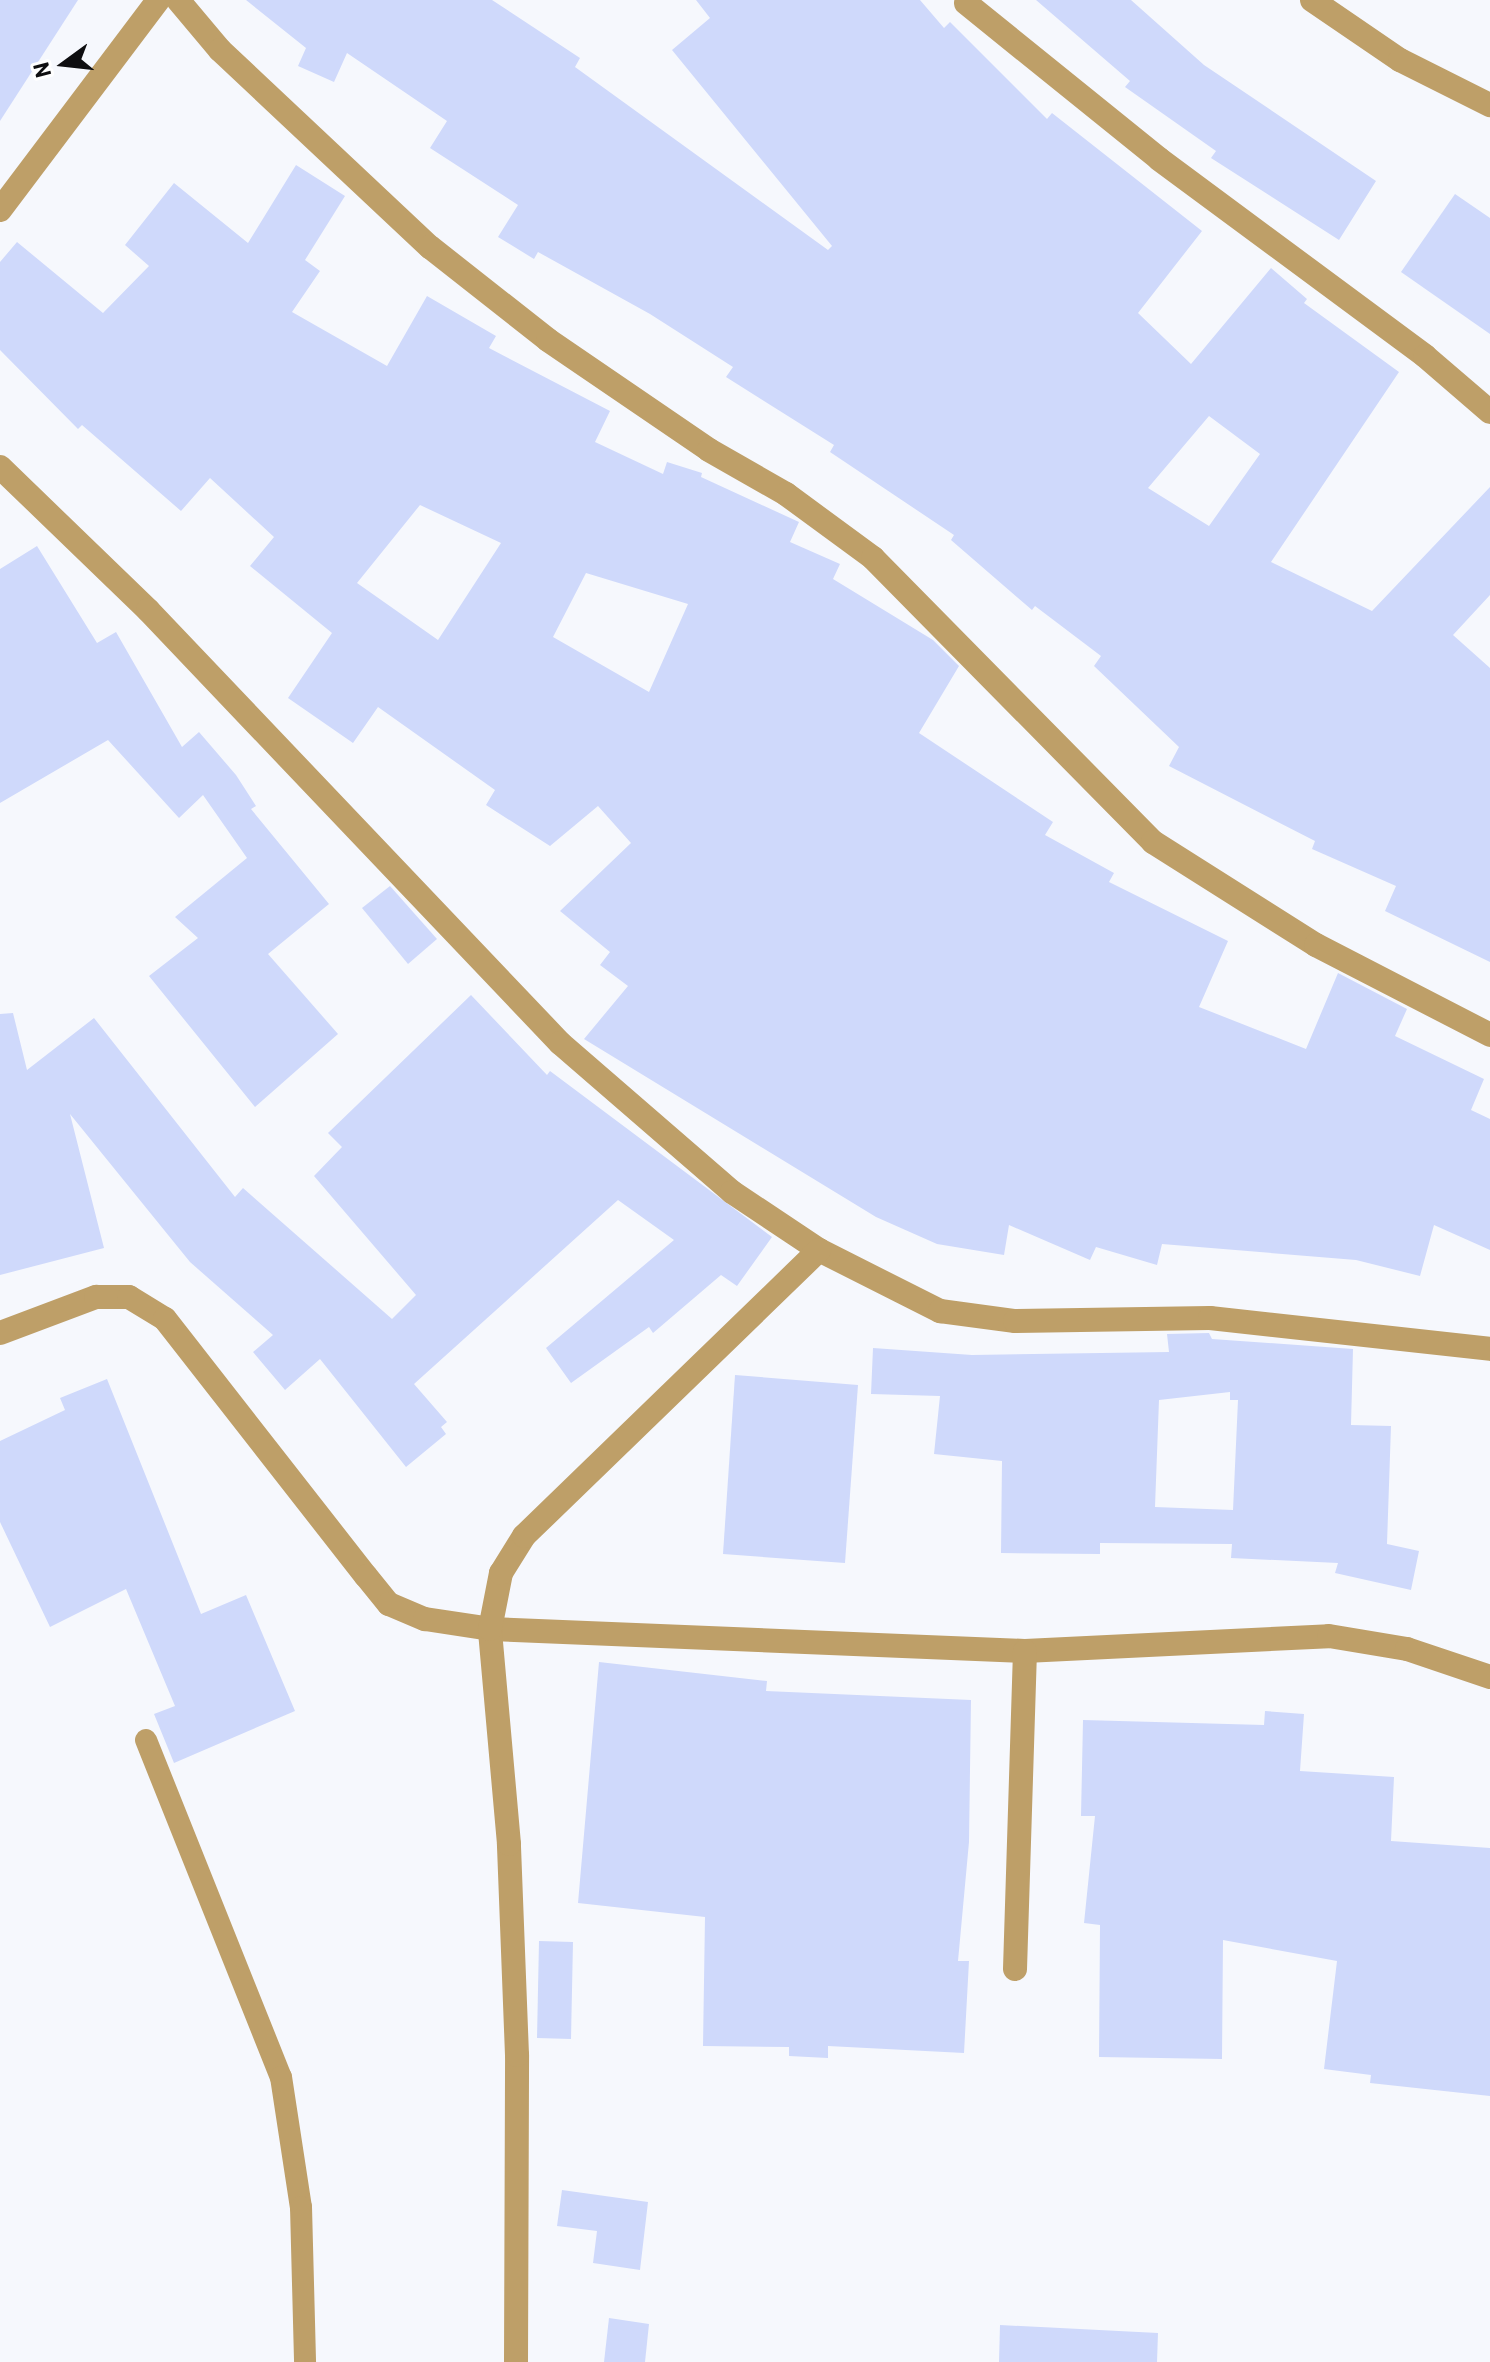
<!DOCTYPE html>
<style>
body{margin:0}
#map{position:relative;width:1490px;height:2362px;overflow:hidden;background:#f6f8fd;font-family:Barlow,sans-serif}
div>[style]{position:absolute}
.building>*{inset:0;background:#cfd9fb}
.lane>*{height:22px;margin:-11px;padding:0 11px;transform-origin:11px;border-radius:11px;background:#be9f68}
.street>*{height:24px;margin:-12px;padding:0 12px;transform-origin:12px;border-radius:12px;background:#be9f68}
span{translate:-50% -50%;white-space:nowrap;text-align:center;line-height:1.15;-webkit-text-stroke:6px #fff;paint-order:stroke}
.north{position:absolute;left:24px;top:24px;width:80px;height:80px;-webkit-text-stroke:6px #fff;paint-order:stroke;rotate:255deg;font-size:22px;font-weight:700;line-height:32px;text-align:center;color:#0e0e10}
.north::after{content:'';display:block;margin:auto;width:28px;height:36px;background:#0e0e10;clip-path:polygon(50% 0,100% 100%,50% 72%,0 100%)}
</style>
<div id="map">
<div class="building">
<div style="clip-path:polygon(0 0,78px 0,0 121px)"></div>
<div style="clip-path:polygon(evenodd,246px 0,492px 0,580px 58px,575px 67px,828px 250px,832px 246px,672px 50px,710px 18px,696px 0,920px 0,944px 28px,950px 22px,1047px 119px,1052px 113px,1202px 231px,1138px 313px,1191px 364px,1271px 268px,1307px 299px,1304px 303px,1399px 372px,1271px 562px,1372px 611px,1490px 487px,1490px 595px,1453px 635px,1490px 668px,1490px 962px,1385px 911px,1396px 886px,1312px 849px,1315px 841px,1169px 766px,1179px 747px,1094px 666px,1101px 656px,1035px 606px,1032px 610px,951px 540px,954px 535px,830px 452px,834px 445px,726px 377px,733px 367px,650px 314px,538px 252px,534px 259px,498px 237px,518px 205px,430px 148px,447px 121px,347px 53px,334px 82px,298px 66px,306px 48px,246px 0,1209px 416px,1260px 454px,1209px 526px,1148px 488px,1209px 416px)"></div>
<div style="clip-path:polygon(1036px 0,1131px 0,1204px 65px,1376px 181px,1339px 240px,1211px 158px,1216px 151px,1125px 87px,1130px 81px)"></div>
<div style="clip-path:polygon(evenodd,296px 165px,345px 196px,305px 260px,320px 271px,292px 312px,387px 366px,427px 296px,496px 336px,489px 348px,610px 411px,595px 442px,663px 474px,667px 462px,702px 473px,701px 477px,799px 522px,790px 542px,840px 564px,833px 579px,933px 640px,959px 666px,919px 733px,1053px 822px,1045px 835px,1114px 873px,1109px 882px,1228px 941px,1199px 1007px,1306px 1049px,1338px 973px,1407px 1009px,1395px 1036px,1484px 1079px,1471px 1110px,1490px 1119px,1490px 1250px,1434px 1225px,1420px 1276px,1356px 1260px,1162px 1244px,1157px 1265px,1096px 1247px,1090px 1260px,1009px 1225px,1004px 1255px,937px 1244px,876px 1217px,584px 1039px,628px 986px,600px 965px,610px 952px,560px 911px,631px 843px,598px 806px,550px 846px,486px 805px,495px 790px,378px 707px,353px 743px,288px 698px,332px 633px,250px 566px,274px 537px,210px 478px,181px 511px,82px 425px,78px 429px,0 350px,0 262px,17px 242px,103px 313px,149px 266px,125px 245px,174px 183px,248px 243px,296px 165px,420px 505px,501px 543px,438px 640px,357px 583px,420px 505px,296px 165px,586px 573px,688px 604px,649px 692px,553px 637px,586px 573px)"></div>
<div style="clip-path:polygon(1455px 194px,1490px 218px,1490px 334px,1401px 272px)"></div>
<div style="clip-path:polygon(37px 546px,97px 643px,116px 632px,182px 747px,199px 732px,236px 775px,256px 806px,251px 809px,329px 904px,268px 954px,338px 1034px,255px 1107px,149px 976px,198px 938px,175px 917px,247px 858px,203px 795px,179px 818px,108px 740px,0 803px,0 569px)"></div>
<div style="clip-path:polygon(390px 886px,437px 939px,408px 964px,362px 908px)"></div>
<div style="clip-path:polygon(471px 995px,547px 1075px,550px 1071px,772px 1237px,737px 1286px,721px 1275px,653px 1333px,649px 1327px,571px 1383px,546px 1348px,674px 1240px,618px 1200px,414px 1384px,447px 1422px,441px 1427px,446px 1434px,406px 1467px,320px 1359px,285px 1390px,253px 1352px,273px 1335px,190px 1262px,70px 1114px,104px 1248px,0 1275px,0 1014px,13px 1013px,27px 1070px,94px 1018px,235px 1197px,243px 1188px,392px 1319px,416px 1295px,314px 1176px,342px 1147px,328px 1133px)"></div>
<div style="clip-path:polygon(evenodd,1209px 1333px,1212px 1339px,1353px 1349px,1351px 1425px,1391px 1426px,1387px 1544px,1419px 1551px,1411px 1590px,1335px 1573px,1338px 1563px,1231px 1558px,1232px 1544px,1100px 1543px,1100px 1554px,1001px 1553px,1002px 1461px,934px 1454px,940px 1396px,871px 1394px,873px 1348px,972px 1355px,1169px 1352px,1167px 1334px,1209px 1333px,1230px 1392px,1230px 1400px,1238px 1400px,1233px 1510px,1155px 1507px,1159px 1400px,1230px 1392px)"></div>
<div style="clip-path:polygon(735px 1375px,858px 1385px,845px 1563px,723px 1554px)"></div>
<div style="clip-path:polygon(107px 1379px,201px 1614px,246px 1595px,295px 1711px,174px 1763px,154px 1714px,175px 1706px,126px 1589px,50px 1627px,0 1522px,0 1441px,65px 1410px,60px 1398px)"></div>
<div style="clip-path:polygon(599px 1662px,767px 1681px,766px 1691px,971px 1700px,969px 1842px,958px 1961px,969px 1961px,964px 2053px,828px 2046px,828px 2058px,789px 2056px,789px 2047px,703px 2046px,705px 1917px,578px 1903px)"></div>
<div style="clip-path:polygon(1265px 1711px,1304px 1714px,1300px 1771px,1394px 1777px,1391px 1841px,1490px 1848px,1490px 2096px,1370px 2083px,1371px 2075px,1324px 2069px,1337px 1961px,1223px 1940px,1222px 2059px,1099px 2057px,1100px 1925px,1084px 1923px,1095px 1816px,1081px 1816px,1083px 1720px,1264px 1725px)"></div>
<div style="clip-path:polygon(539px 1941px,573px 1942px,571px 2039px,537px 2038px)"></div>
<div style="clip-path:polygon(562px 2190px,648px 2202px,640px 2270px,593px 2263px,597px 2231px,557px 2226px)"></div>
<div style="clip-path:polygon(609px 2318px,649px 2324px,645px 2362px,604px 2362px)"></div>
<div style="clip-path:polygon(1000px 2325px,1158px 2333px,1157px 2362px,999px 2362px)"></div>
</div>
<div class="lane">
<div style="left:146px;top:1740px;width:363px;rotate:68.2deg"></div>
<div style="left:281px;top:2077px;width:132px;rotate:81.3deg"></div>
<div style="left:301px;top:2207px;width:155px;rotate:88.5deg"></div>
</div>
<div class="street">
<div style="left:178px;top:0;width:65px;rotate:50deg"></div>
<div style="left:220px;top:50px;width:288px;rotate:43.2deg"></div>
<div style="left:430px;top:247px;width:150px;rotate:38.2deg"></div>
<div style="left:548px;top:340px;width:195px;rotate:34.3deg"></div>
<div style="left:709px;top:450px;width:89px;rotate:29.7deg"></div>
<div style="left:786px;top:494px;width:108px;rotate:36.3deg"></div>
<div style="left:873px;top:558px;width:399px;rotate:45.4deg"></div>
<div style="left:1153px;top:842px;width:193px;rotate:32.3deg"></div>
<div style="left:1316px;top:945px;width:196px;rotate:27.3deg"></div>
<div style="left:1312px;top:0;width:107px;rotate:34.3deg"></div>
<div style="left:1400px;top:60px;width:101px;rotate:26.6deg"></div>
<div style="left:966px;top:3px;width:248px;rotate:38.9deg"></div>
<div style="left:1159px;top:159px;width:331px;rotate:36.5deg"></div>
<div style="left:1425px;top:356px;width:86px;rotate:40.7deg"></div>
<div style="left:0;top:210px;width:263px;rotate:-53deg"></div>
<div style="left:0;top:467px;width:206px;rotate:44deg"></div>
<div style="left:148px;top:610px;width:598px;rotate:46.42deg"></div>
<div style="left:560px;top:1043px;width:228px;rotate:40.9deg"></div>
<div style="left:732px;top:1192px;width:105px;rotate:33.7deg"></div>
<div style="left:819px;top:1250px;width:136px;rotate:26.8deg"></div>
<div style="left:940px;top:1311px;width:76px;rotate:7.6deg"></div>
<div style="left:1015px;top:1321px;width:195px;rotate:-0.9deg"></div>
<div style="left:1210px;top:1318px;width:282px;rotate:6.3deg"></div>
<div style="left:0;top:1333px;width:103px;rotate:-20.6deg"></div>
<div style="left:96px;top:1297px;width:33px"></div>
<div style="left:129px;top:1297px;width:42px;rotate:31.4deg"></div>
<div style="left:165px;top:1319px;width:326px;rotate:52deg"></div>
<div style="left:366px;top:1576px;width:36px;rotate:51deg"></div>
<div style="left:389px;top:1604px;width:39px;rotate:23deg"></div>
<div style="left:425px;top:1619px;width:66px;rotate:8.7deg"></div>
<div style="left:490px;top:1629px;width:535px;rotate:2.35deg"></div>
<div style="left:1025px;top:1651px;width:304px;rotate:-2.8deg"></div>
<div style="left:1329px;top:1636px;width:79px;rotate:9.5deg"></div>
<div style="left:1407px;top:1649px;width:88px;rotate:18.6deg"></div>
<div style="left:1015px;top:1969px;width:318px;rotate:-88.2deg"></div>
<div style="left:516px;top:2362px;width:307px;rotate:-89.8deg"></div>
<div style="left:517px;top:2055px;width:211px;rotate:-92.2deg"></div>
<div style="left:509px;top:1844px;width:216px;rotate:-95.1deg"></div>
<div style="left:490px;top:1629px;width:57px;rotate:-78.9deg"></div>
<div style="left:501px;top:1573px;width:44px;rotate:-58.1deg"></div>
<div style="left:524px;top:1536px;width:411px;rotate:-44.1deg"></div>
</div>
<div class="north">N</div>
</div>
